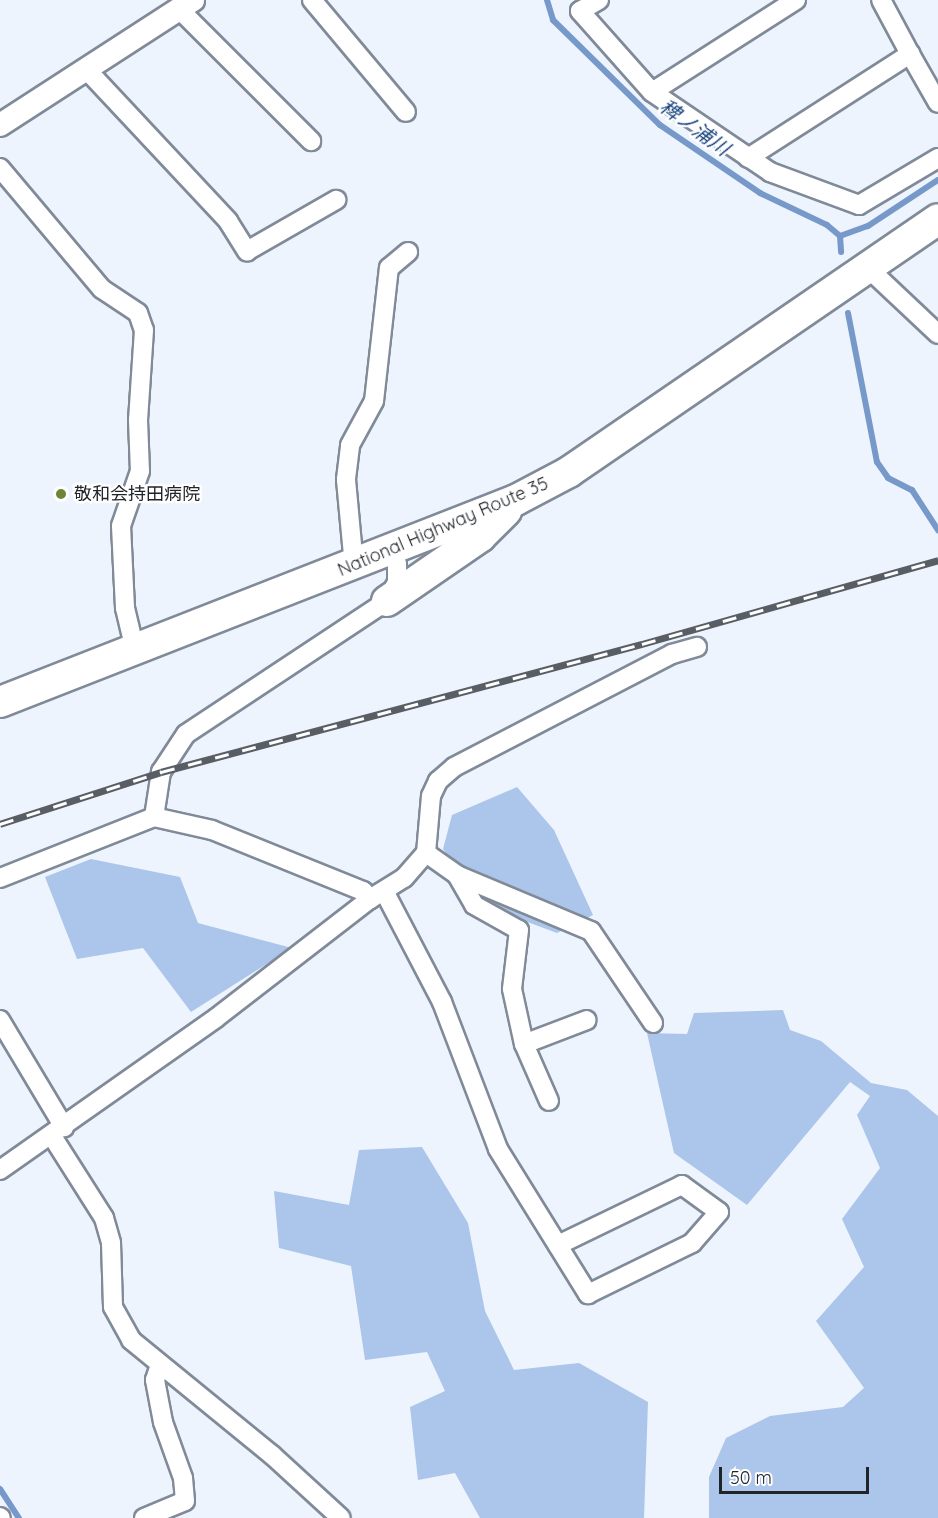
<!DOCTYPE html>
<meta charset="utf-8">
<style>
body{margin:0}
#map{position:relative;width:938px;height:1518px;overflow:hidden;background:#edf4fe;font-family:Quicksand,"Noto Sans JP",sans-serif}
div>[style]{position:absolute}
.green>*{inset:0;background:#acc5ea}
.stream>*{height:6px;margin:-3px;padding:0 3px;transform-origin:3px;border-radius:3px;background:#7799ca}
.roads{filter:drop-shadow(2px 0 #808a98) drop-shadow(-2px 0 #808a98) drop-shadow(0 2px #808a98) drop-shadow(0 -2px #808a98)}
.minor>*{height:18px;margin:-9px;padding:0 9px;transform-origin:9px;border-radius:9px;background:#fff}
.tertiary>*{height:22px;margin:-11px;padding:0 11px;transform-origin:11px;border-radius:11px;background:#fff}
.trunk>*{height:30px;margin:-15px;padding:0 15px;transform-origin:15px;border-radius:15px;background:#fff}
.rail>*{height:7px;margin-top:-3.5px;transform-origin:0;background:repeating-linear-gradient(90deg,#fff 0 14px,#595d64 0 28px);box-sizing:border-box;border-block:2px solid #595d64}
.dots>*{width:16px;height:16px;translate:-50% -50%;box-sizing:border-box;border:3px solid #fff;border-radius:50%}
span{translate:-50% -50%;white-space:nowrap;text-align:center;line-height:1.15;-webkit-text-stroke:4.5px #fff;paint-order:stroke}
.poi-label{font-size:18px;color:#202429}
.left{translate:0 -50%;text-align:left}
.street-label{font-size:18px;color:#202429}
.water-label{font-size:20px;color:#16417d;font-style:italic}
.scale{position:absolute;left:719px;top:1467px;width:150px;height:27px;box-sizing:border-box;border:3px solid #202429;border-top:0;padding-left:8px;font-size:18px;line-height:21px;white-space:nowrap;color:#202429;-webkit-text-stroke:4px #fff;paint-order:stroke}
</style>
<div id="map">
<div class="green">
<div style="clip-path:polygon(517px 787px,554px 830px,593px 915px,557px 933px,485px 906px,443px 849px,452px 815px)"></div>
<div style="clip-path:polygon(91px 859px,180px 877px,198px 923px,292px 948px,191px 1012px,143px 948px,77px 959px,45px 877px)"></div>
<div style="clip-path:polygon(783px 1010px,790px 1030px,821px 1041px,871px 1083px,907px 1090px,938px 1116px,938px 1518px,709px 1518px,709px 1477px,726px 1438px,770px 1416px,843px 1407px,864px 1388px,816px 1321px,864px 1267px,842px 1219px,880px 1168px,857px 1115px,870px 1096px,850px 1082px,747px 1205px,674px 1153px,647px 1033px,687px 1034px,694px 1013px)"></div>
<div style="clip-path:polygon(422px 1147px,468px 1223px,485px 1311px,514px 1370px,579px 1363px,648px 1402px,644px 1518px,480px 1518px,455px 1473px,418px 1480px,410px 1407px,445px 1391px,427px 1352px,365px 1360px,351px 1266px,279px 1248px,274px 1191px,349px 1205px,359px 1150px)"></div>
</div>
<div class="stream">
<div style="left:547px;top:0;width:21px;rotate:73deg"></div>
<div style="left:553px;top:20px;width:150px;rotate:44.5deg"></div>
<div style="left:660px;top:125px;width:121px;rotate:34.2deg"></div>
<div style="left:760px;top:193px;width:74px;rotate:25.5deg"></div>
<div style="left:827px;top:225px;width:17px;rotate:40deg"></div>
<div style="left:840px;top:236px;width:16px;rotate:86deg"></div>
<div style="left:840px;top:236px;width:30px;rotate:-20deg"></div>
<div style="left:868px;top:226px;width:84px;rotate:-33.3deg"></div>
<div style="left:848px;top:313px;width:152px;rotate:79deg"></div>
<div style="left:877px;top:462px;width:19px;rotate:55deg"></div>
<div style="left:888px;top:478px;width:27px;rotate:27deg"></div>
<div style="left:912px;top:490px;width:48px;rotate:57deg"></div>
<div style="left:0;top:1489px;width:35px;rotate:57deg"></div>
</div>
<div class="roads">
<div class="minor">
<div style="left:312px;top:0;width:146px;rotate:50deg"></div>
<div style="left:599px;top:0;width:22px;rotate:150deg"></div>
<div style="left:580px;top:11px;width:108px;rotate:48.4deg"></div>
<div style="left:652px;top:92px;width:143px;rotate:34.1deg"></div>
<div style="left:770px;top:172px;width:95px;rotate:20.3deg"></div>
<div style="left:859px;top:205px;width:92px;rotate:-30.7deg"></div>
<div style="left:179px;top:9px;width:187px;rotate:45deg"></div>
<div style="left:910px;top:54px;width:56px;rotate:60.3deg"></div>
<div style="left:86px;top:69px;width:208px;rotate:46.9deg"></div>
<div style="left:228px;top:221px;width:36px;rotate:58deg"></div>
<div style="left:247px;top:251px;width:103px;rotate:-29.8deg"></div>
<div style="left:652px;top:92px;width:171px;rotate:-32.6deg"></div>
<div style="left:748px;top:158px;width:193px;rotate:-32.7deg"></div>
<div style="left:910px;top:54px;width:61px;rotate:-118.2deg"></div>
<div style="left:0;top:168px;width:158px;rotate:49.9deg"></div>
<div style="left:102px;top:289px;width:43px;rotate:33.7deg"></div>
<div style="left:138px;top:313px;width:18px;rotate:71deg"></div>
<div style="left:144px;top:330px;width:90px;rotate:93.8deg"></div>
<div style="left:138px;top:420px;width:51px;rotate:87.8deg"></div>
<div style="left:140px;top:471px;width:58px;rotate:109.1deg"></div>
<div style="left:121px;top:526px;width:82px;rotate:87.2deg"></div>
<div style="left:125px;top:608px;width:43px;rotate:76.6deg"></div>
<div style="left:868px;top:268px;width:96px;rotate:43.3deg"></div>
<div style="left:354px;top:566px;width:87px;rotate:-95.3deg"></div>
<div style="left:346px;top:479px;width:34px;rotate:-83deg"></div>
<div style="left:350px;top:445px;width:50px;rotate:-61.4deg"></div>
<div style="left:374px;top:401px;width:134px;rotate:-83.6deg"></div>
<div style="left:389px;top:268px;width:25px;rotate:-40deg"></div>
<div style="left:154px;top:817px;width:46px;rotate:-81.2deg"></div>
<div style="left:161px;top:772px;width:45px;rotate:-56.7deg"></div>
<div style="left:186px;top:734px;width:241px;rotate:-33.5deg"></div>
<div style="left:387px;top:601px;width:21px;rotate:-62deg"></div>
<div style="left:397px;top:582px;width:18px;rotate:-90deg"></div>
<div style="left:397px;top:564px;width:13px;rotate:-117deg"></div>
<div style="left:426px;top:853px;width:38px;rotate:35deg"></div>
<div style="left:457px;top:875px;width:34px;rotate:60deg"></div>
<div style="left:474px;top:905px;width:51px;rotate:29.1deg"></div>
<div style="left:519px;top:930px;width:59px;rotate:96.8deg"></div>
<div style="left:512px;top:989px;width:56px;rotate:77.7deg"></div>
<div style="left:524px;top:1044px;width:67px;rotate:-20.9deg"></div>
<div style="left:457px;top:875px;width:145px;rotate:22.7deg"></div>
<div style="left:591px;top:931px;width:111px;rotate:56deg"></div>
<div style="left:0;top:878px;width:166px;rotate:-21.6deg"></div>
<div style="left:154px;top:817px;width:59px;rotate:12.6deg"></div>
<div style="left:212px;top:830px;width:163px;rotate:22deg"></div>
<div style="left:363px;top:891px;width:11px;rotate:49deg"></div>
<div style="left:384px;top:891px;width:125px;rotate:62.4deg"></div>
<div style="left:442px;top:1002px;width:157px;rotate:69.1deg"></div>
<div style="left:498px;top:1149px;width:171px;rotate:58.2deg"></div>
<div style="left:588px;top:1294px;width:116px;rotate:-26.1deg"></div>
<div style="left:692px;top:1243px;width:41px;rotate:-48.9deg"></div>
<div style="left:719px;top:1212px;width:46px;rotate:-143.9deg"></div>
<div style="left:682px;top:1185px;width:138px;rotate:154.2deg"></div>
<div style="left:0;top:1020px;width:125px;rotate:59.1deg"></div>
<div style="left:524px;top:1044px;width:62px;rotate:66.3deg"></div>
<div style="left:52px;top:1136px;width:97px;rotate:57.6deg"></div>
<div style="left:104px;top:1218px;width:26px;rotate:74deg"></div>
<div style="left:111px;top:1243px;width:64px;rotate:88.2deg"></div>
<div style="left:113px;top:1307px;width:38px;rotate:61deg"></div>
<div style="left:131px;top:1340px;width:182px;rotate:39.2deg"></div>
<div style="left:272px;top:1455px;width:93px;rotate:42.4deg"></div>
<div style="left:0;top:1170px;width:264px;rotate:-35.1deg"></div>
<div style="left:216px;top:1018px;width:195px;rotate:-37.7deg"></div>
<div style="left:370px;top:899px;width:40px;rotate:-32deg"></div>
<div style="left:404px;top:878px;width:33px;rotate:-49deg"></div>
<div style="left:426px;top:853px;width:57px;rotate:-85deg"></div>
<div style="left:431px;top:796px;width:17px;rotate:-65deg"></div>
<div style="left:438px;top:781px;width:21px;rotate:-41deg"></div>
<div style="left:454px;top:767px;width:246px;rotate:-27.4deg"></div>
<div style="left:672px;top:654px;width:26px;rotate:-16deg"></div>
<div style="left:0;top:1517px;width:1px;rotate:45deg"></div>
<div style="left:144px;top:1518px;width:44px;rotate:-22.5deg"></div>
<div style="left:185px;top:1501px;width:23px;rotate:-95deg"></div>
<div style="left:183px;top:1478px;width:59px;rotate:-109.7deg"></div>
<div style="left:163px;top:1422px;width:43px;rotate:-100.8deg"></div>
<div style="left:155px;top:1380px;width:16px;rotate:-72deg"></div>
</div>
<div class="tertiary">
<div style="left:0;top:125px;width:230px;rotate:-32.9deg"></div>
</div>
<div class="trunk">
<div style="left:387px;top:601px;width:113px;rotate:-34.5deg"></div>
<div style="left:480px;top:537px;width:37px;rotate:-45deg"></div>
<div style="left:0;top:702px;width:554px;rotate:-21.38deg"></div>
<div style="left:516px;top:500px;width:60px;rotate:-27.8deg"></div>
<div style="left:569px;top:472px;width:447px;rotate:-34.4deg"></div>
</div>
</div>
<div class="rail">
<div style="left:0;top:824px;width:169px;rotate:-17.9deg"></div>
<div style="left:161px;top:772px;width:498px;rotate:-14.9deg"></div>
<div style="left:642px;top:644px;width:308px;rotate:-15.8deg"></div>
</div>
<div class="dots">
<div style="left:61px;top:494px;background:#6f8435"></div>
</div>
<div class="poi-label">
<span class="left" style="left:74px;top:494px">敬和会持田病院</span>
</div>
<div class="street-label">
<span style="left:443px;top:527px;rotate:-23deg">National Highway Route 35</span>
</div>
<div class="water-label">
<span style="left:695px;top:127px;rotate:36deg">稗ノ浦川</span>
</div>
<div class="scale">50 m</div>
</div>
